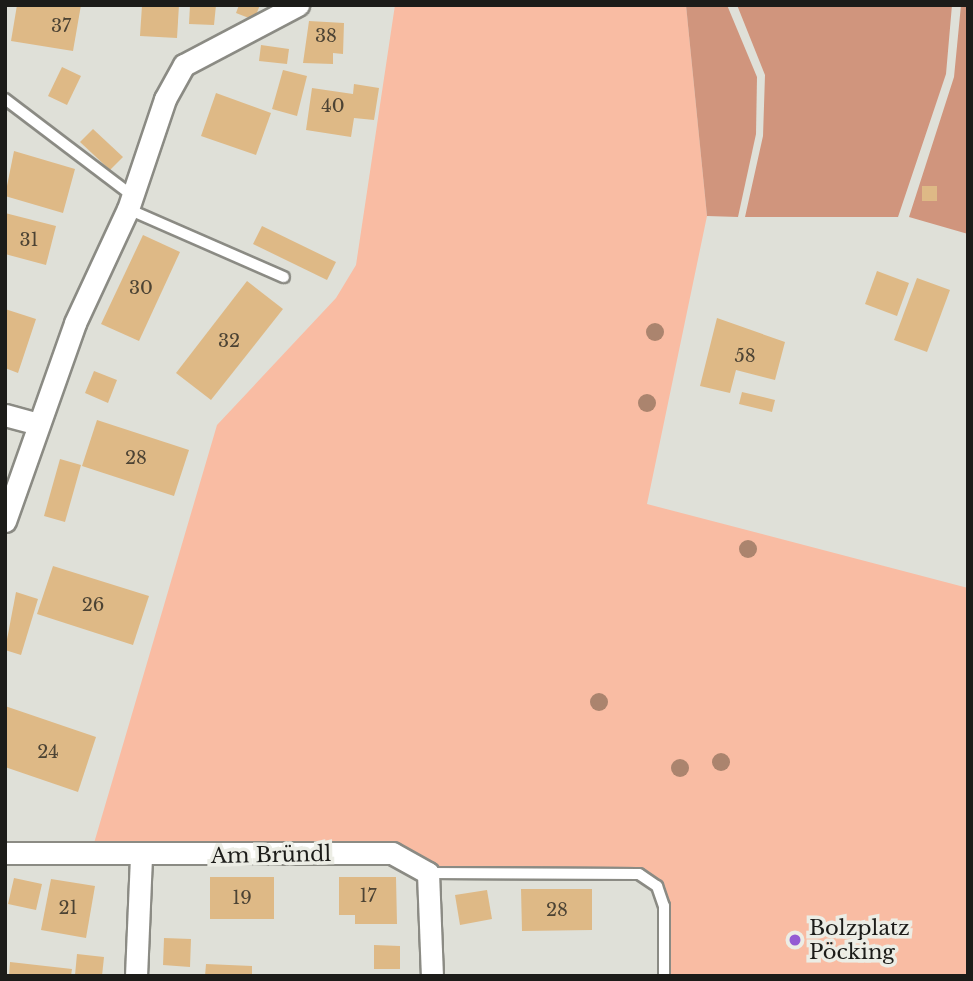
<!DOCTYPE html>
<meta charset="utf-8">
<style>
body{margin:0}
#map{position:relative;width:973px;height:981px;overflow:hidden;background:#dfe0d8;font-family:"Libre Baskerville",serif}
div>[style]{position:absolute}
.green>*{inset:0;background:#f9bca3}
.forest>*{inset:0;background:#d0957d}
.building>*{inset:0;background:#deb986}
.roads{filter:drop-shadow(2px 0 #8b8b84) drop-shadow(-2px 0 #8b8b84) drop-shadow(0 2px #8b8b84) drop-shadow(0 -2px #8b8b84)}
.service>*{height:10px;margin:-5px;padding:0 5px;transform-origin:5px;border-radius:5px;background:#fff}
.minor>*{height:21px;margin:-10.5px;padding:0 10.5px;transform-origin:10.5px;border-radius:10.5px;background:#fff}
.trees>*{width:18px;height:18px;margin:-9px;border-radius:50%;background:#ab846e}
.dots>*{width:19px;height:19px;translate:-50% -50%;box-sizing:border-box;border:4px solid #ecede5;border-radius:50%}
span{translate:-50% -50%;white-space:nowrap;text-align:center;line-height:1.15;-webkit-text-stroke:7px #ecede5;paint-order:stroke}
.number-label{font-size:18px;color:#4c4334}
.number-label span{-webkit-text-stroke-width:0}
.street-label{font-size:21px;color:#1c1c19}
.poi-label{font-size:21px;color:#1c1c19}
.left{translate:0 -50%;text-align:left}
.frame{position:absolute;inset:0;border:7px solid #1c1c19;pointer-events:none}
</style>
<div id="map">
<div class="green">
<div style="clip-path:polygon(395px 5px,686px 5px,707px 216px,647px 504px,968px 588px,968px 976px,669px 976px,670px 906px,661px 882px,639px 870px,431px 868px,393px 847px,92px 850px,217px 425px,336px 298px,356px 265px)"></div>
</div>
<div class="forest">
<div style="clip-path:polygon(686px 5px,727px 5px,757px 77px,756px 134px,738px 217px,707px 216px)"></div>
<div style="clip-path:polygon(737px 5px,952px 5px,946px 74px,898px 217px,745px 217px,763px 136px,765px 75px)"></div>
<div style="clip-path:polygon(961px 5px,968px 5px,968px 234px,909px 217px,954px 77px)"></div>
</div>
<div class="building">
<div style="clip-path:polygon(17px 5px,81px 5px,73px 51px,11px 41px)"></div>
<div style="clip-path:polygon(142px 5px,179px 5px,177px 38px,140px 36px)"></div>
<div style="clip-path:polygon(190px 5px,216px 5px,214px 25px,189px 24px)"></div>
<div style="clip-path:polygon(239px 5px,260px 5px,254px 20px,236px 13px)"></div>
<div style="clip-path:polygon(309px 21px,344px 23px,343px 54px,333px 53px,333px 64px,303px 63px)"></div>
<div style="clip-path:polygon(261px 45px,289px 49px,287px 64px,259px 61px)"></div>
<div style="clip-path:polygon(62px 67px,81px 76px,67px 105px,48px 96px)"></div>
<div style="clip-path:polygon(283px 70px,307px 76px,297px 116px,272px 109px)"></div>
<div style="clip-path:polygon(354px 84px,379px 88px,374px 120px,354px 118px,351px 137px,306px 130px,312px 88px,353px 94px)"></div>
<div style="clip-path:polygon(216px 93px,271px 113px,256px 155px,201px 136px)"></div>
<div style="clip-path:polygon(93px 129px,123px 157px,110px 170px,80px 142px)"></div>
<div style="clip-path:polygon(14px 151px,75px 169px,63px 213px,5px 196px)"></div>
<div style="clip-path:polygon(922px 186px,937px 186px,937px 201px,922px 201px)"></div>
<div style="clip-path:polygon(5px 213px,56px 226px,46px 265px,5px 254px)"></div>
<div style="clip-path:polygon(262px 226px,336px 262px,327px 280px,253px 244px)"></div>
<div style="clip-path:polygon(143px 235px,180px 252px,139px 341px,101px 324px)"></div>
<div style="clip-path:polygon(877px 271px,909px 283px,897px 316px,865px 304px)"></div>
<div style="clip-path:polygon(917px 278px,950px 290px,927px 352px,894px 340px)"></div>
<div style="clip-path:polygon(247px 281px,283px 309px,211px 400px,176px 373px)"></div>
<div style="clip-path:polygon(5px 309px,36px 319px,18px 373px,5px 368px)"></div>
<div style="clip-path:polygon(717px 318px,785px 342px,775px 380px,736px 370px,730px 393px,700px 386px)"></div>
<div style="clip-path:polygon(94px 371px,117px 380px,108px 403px,85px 393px)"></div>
<div style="clip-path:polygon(742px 392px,775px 400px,772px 412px,739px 404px)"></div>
<div style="clip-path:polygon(97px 420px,189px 450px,174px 496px,82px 466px)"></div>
<div style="clip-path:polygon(60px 459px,81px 465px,65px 522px,44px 516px)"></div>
<div style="clip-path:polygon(53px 566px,149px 596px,133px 645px,37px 614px)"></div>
<div style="clip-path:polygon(16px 592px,38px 599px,21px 655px,5px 650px)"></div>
<div style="clip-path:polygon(5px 706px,96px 737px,78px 792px,5px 767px)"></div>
<div style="clip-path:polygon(210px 877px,274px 877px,274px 919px,210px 919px)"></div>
<div style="clip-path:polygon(339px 877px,396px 877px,397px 924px,355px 924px,355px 915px,339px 915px)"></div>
<div style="clip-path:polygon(14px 878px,42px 884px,36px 910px,8px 904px)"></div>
<div style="clip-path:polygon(51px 879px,95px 886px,86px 938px,41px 930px)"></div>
<div style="clip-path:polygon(521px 889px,592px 889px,592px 930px,522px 931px)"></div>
<div style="clip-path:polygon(487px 890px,492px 919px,460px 925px,455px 895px)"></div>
<div style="clip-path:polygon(164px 938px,191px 939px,190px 967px,163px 965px)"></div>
<div style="clip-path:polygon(374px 945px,400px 946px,400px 969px,374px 969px)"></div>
<div style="clip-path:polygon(77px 954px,104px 957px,102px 976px,75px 975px)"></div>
<div style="clip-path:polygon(10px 962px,72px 969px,71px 976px,9px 976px)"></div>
<div style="clip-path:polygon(206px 964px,252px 966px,252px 976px,205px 976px)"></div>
</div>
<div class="roads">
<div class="service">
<div style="left:5px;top:99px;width:161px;rotate:37.2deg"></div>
<div style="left:128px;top:209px;width:170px;rotate:23.6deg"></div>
<div style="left:428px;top:873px;width:211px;rotate:0.3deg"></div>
<div style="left:639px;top:874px;width:22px;rotate:34deg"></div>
<div style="left:657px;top:886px;width:21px;rotate:71deg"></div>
<div style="left:664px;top:906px;width:70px;rotate:90deg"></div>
</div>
<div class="minor">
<div style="left:5px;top:415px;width:35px;rotate:15deg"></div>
<div style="left:5px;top:521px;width:210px;rotate:-70.5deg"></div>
<div style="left:75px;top:323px;width:126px;rotate:-65.1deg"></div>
<div style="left:128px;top:209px;width:116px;rotate:-71.4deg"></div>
<div style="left:165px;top:99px;width:39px;rotate:-61deg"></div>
<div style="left:184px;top:65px;width:129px;rotate:-27.8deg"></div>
<div style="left:5px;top:853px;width:387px"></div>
<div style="left:392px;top:853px;width:41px;rotate:29.1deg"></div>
<div style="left:428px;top:873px;width:103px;rotate:87.8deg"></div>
<div style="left:136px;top:976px;width:119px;rotate:-87.6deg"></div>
</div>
</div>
<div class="trees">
<div style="left:655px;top:332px"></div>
<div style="left:647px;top:403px"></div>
<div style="left:748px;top:549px"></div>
<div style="left:599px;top:702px"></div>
<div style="left:721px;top:762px"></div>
<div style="left:680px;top:768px"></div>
</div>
<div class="dots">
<div style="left:795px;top:940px;background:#945bd3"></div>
</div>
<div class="number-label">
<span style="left:61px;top:26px">37</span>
<span style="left:326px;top:36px">38</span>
<span style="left:333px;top:106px">40</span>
<span style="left:29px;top:240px">31</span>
<span style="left:141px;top:288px">30</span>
<span style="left:229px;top:341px">32</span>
<span style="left:745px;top:356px">58</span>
<span style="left:136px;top:458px">28</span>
<span style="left:93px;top:605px">26</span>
<span style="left:48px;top:752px">24</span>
<span style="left:368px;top:896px">17</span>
<span style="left:242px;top:898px">19</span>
<span style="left:68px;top:908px">21</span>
<span style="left:557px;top:910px">28</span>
</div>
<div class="street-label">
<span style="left:271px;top:855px;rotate:-1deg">Am Bründl</span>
</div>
<div class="poi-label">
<span class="left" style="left:809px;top:940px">Bolzplatz<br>Pöcking</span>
</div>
<div class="frame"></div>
</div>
